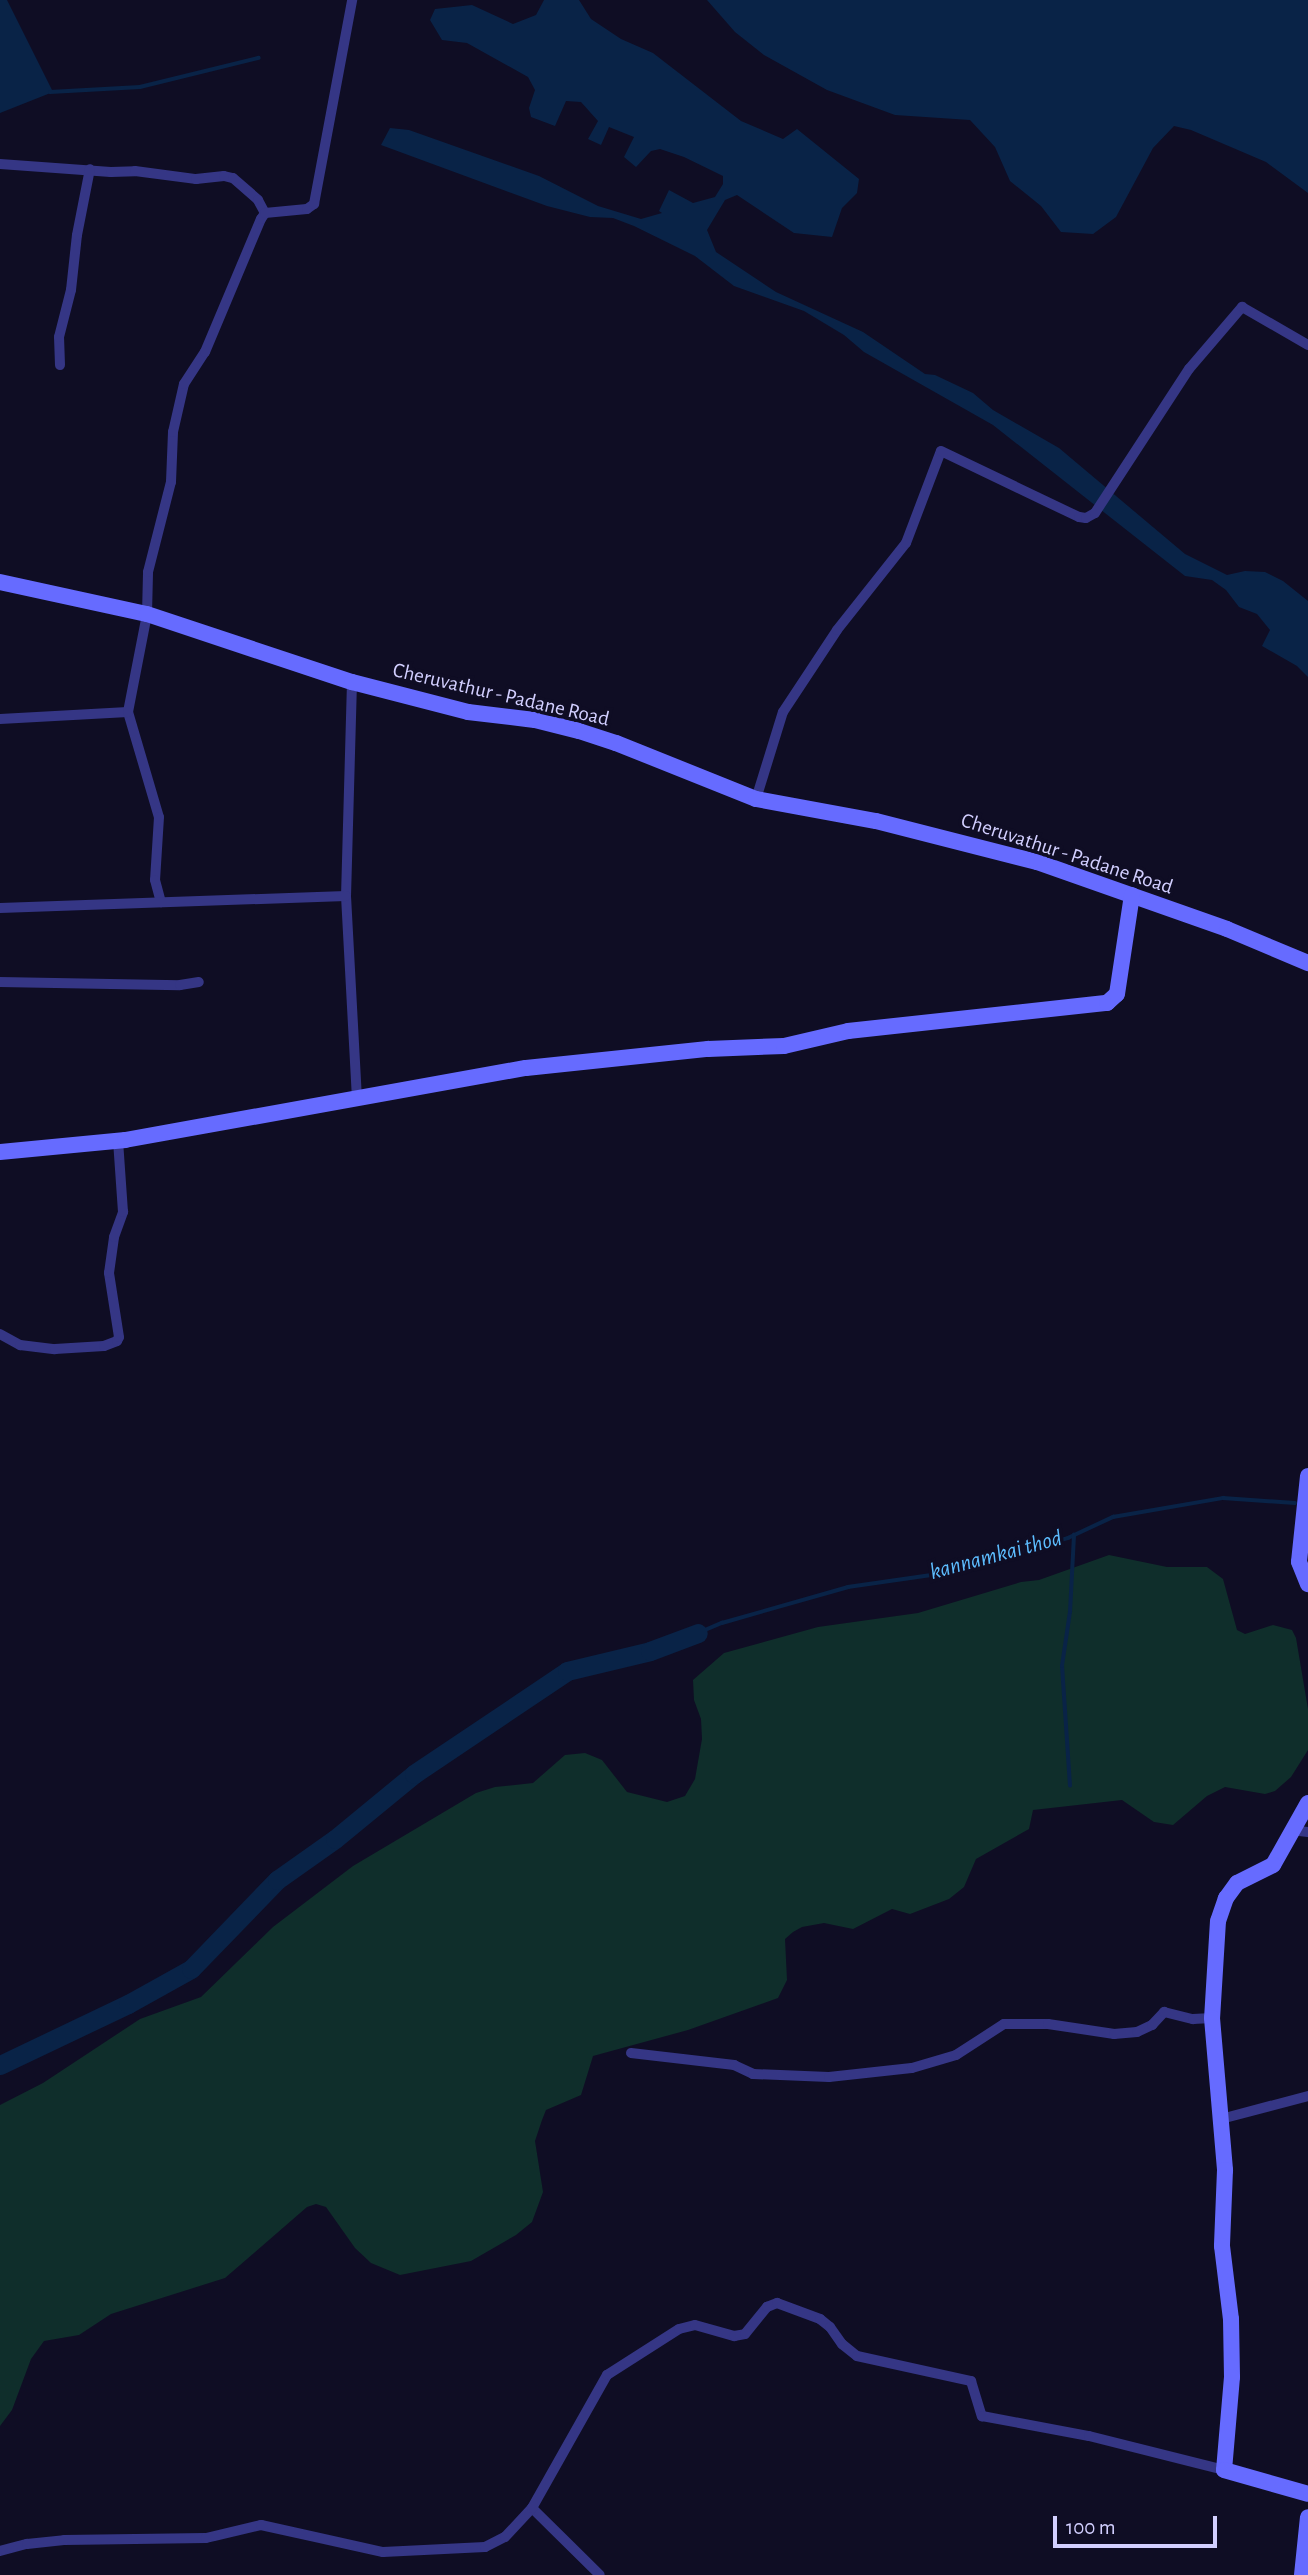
<!DOCTYPE html>
<style>
body{margin:0}
#map{position:relative;width:1308px;height:2575px;overflow:hidden;background:#0f0d24;font-family:"Alegreya Sans",sans-serif}
div>[style]{position:absolute}
.green>*{inset:0;background:#0f2e2b}
.water>*{inset:0;background:#092347}
.stream>*{height:3.5px;margin:-1.75px;padding:0 1.75px;transform-origin:1.75px;border-radius:1.75px;background:#092347}
.river>*{height:19px;margin:-9.5px;padding:0 9.5px;transform-origin:9.5px;border-radius:9.5px;background:#092347}
.street>*{height:10px;margin:-5px;padding:0 5px;transform-origin:5px;border-radius:5px;background:#353685}
.secondary>*{height:16px;margin:-8px;padding:0 8px;transform-origin:8px;border-radius:8px;background:#666bff}
span{translate:-50% -50%;white-space:nowrap;text-align:center;line-height:1.15;-webkit-text-stroke:7px #0f0d24;paint-order:stroke}
.street-label{font-size:21px;color:#d2cfff}
.water-label{font-size:23px;color:#5dbdff;font-style:italic}
.scale{position:absolute;left:1053px;top:2516px;width:164px;height:32px;box-sizing:border-box;border:4px solid #d2cfff;border-top:0;padding-left:9px;font-size:21px;line-height:24px;white-space:nowrap;color:#d2cfff;-webkit-text-stroke:5px #0f0d24;paint-order:stroke}
</style>
<div id="map">
<div class="green">
<div style="clip-path:polygon(1109px 1555px,1167px 1567px,1207px 1567px,1223px 1579px,1237px 1630px,1245px 1634px,1273px 1625px,1292px 1630px,1296px 1638px,1308px 1709px,1308px 1750px,1291px 1777px,1275px 1791px,1265px 1794px,1225px 1787px,1207px 1796px,1173px 1825px,1154px 1822px,1122px 1800px,1033px 1810px,1029px 1829px,976px 1859px,964px 1887px,949px 1899px,910px 1914px,892px 1909px,853px 1929px,824px 1923px,802px 1927px,793px 1932px,785px 1939px,787px 1980px,778px 1998px,688px 2030px,593px 2056px,581px 2095px,546px 2110px,542px 2120px,535px 2141px,543px 2192px,532px 2222px,516px 2235px,471px 2261px,400px 2275px,371px 2263px,355px 2248px,326px 2207px,316px 2204px,307px 2207px,225px 2278px,111px 2314px,79px 2335px,44px 2341px,31px 2359px,12px 2410px,0 2426px,0 2105px,43px 2083px,140px 2019px,201px 1997px,273px 1927px,353px 1866px,476px 1793px,495px 1787px,533px 1783px,565px 1755px,585px 1753px,602px 1760px,627px 1792px,667px 1802px,685px 1796px,695px 1779px,702px 1739px,701px 1719px,694px 1700px,693px 1680px,724px 1653px,818px 1627px,918px 1613px,1021px 1582px,1039px 1580px)"></div>
</div>
<div class="water">
<div style="clip-path:polygon(0 0,7px 0,53px 92px,0 113px)"></div>
<div style="clip-path:polygon(544px 0,579px 0,591px 19px,621px 39px,653px 53px,741px 121px,783px 139px,797px 129px,859px 179px,857px 193px,842px 208px,832px 237px,794px 233px,737px 195px,725px 200px,707px 230px,716px 252px,776px 292px,863px 332px,925px 374px,935px 375px,973px 393px,993px 410px,1059px 448px,1185px 554px,1227px 575px,1245px 571px,1265px 572px,1283px 581px,1308px 601px,1308px 677px,1297px 666px,1262px 646px,1270px 630px,1257px 614px,1239px 607px,1226px 590px,1212px 580px,1185px 576px,993px 425px,864px 352px,844px 335px,804px 311px,734px 286px,695px 256px,634px 226px,613px 218px,590px 217px,547px 206px,381px 145px,390px 128px,409px 130px,539px 176px,598px 206px,641px 219px,662px 213px,659px 211px,669px 190px,693px 203px,715px 197px,723px 184px,723px 176px,684px 157px,660px 149px,651px 151px,636px 167px,624px 157px,634px 137px,609px 127px,601px 145px,588px 139px,598px 121px,581px 102px,566px 101px,555px 126px,531px 117px,529px 108px,535px 90px,528px 77px,467px 43px,442px 40px,430px 20px,435px 9px,472px 5px,513px 24px,536px 15px)"></div>
<div style="clip-path:polygon(707px 0,1308px 0,1308px 193px,1266px 162px,1191px 130px,1174px 126px,1153px 148px,1116px 217px,1093px 234px,1061px 232px,1041px 206px,1010px 181px,995px 147px,970px 120px,895px 115px,827px 90px,764px 55px,735px 32px)"></div>
</div>
<div class="stream">
<div style="left:50px;top:92px;width:90px;rotate:-3.2deg"></div>
<div style="left:140px;top:87px;width:122px;rotate:-13.8deg"></div>
<div style="left:698px;top:1633px;width:26px;rotate:-23deg"></div>
<div style="left:722px;top:1623px;width:131px;rotate:-15.9deg"></div>
<div style="left:848px;top:1587px;width:105px;rotate:-8.2deg"></div>
<div style="left:952px;top:1572px;width:121px;rotate:-16.3deg"></div>
<div style="left:1068px;top:1538px;width:50px;rotate:-25deg"></div>
<div style="left:1113px;top:1517px;width:112px;rotate:-9.8deg"></div>
<div style="left:1223px;top:1498px;width:72px;rotate:4deg"></div>
<div style="left:1070px;top:1786px;width:120px;rotate:-93.8deg"></div>
<div style="left:1062px;top:1666px;width:55px;rotate:-81.6deg"></div>
<div style="left:1070px;top:1612px;width:77px;rotate:-87deg"></div>
</div>
<div class="river">
<div style="left:0;top:2065px;width:142px;rotate:-25.5deg"></div>
<div style="left:128px;top:2004px;width:72px;rotate:-29.1deg"></div>
<div style="left:191px;top:1969px;width:124px;rotate:-46deg"></div>
<div style="left:277px;top:1880px;width:71px;rotate:-35.3deg"></div>
<div style="left:335px;top:1839px;width:102px;rotate:-39.4deg"></div>
<div style="left:414px;top:1774px;width:184px;rotate:-33.9deg"></div>
<div style="left:567px;top:1671px;width:85px;rotate:-13.5deg"></div>
<div style="left:650px;top:1651px;width:51px;rotate:-20.6deg"></div>
</div>
<div class="street">
<div style="left:0;top:164px;width:111px;rotate:4.1deg"></div>
<div style="left:111px;top:172px;width:24px;rotate:-2deg"></div>
<div style="left:135px;top:171px;width:62px;rotate:7.5deg"></div>
<div style="left:196px;top:179px;width:28px;rotate:-6deg"></div>
<div style="left:224px;top:176px;width:9px;rotate:13deg"></div>
<div style="left:233px;top:178px;width:33px;rotate:41deg"></div>
<div style="left:258px;top:200px;width:15px;rotate:62deg"></div>
<div style="left:60px;top:365px;width:28px;rotate:-92deg"></div>
<div style="left:59px;top:337px;width:49px;rotate:-75.7deg"></div>
<div style="left:71px;top:290px;width:55px;rotate:-83.8deg"></div>
<div style="left:77px;top:235px;width:67px;rotate:-78.9deg"></div>
<div style="left:352px;top:682px;width:214px;rotate:91.6deg"></div>
<div style="left:346px;top:896px;width:202px;rotate:86.9deg"></div>
<div style="left:128px;top:712px;width:109px;rotate:73.6deg"></div>
<div style="left:159px;top:817px;width:63px;rotate:93.6deg"></div>
<div style="left:155px;top:880px;width:23px;rotate:75deg"></div>
<div style="left:0;top:719px;width:128px;rotate:-3.1deg"></div>
<div style="left:128px;top:712px;width:100px;rotate:-79deg"></div>
<div style="left:147px;top:614px;width:42px;rotate:-88.6deg"></div>
<div style="left:148px;top:572px;width:93px;rotate:-75.7deg"></div>
<div style="left:171px;top:482px;width:50px;rotate:-87.7deg"></div>
<div style="left:173px;top:432px;width:49px;rotate:-77.1deg"></div>
<div style="left:184px;top:384px;width:38px;rotate:-57deg"></div>
<div style="left:205px;top:352px;width:144px;rotate:-67.2deg"></div>
<div style="left:261px;top:219px;width:7px;rotate:-56deg"></div>
<div style="left:265px;top:213px;width:42px;rotate:-5.4deg"></div>
<div style="left:307px;top:209px;width:9px;rotate:-36deg"></div>
<div style="left:314px;top:204px;width:208px;rotate:-79.4deg"></div>
<div style="left:756px;top:799px;width:91px;rotate:-72.8deg"></div>
<div style="left:783px;top:712px;width:98px;rotate:-56.6deg"></div>
<div style="left:837px;top:630px;width:111px;rotate:-51.6deg"></div>
<div style="left:906px;top:543px;width:98px;rotate:-69.2deg"></div>
<div style="left:941px;top:451px;width:153px;rotate:25.6deg"></div>
<div style="left:1079px;top:517px;width:7px;rotate:8deg"></div>
<div style="left:1086px;top:518px;width:10px;rotate:-29deg"></div>
<div style="left:1095px;top:513px;width:172px;rotate:-56.9deg"></div>
<div style="left:1189px;top:369px;width:82px;rotate:-49.5deg"></div>
<div style="left:1242px;top:307px;width:76px;rotate:29.9deg"></div>
<div style="left:0;top:908px;width:346px;rotate:-2deg"></div>
<div style="left:0;top:982px;width:180px;rotate:1deg"></div>
<div style="left:180px;top:985px;width:19px;rotate:-9deg"></div>
<div style="left:0;top:1334px;width:23px;rotate:29deg"></div>
<div style="left:20px;top:1345px;width:35px;rotate:7deg"></div>
<div style="left:55px;top:1349px;width:49px;rotate:-3.5deg"></div>
<div style="left:104px;top:1346px;width:14px;rotate:-21deg"></div>
<div style="left:117px;top:1341px;width:4px;rotate:-63deg"></div>
<div style="left:119px;top:1337px;width:65px;rotate:-98.9deg"></div>
<div style="left:109px;top:1273px;width:36px;rotate:-82deg"></div>
<div style="left:114px;top:1237px;width:27px;rotate:-70deg"></div>
<div style="left:123px;top:1212px;width:72px;rotate:-94deg"></div>
<div style="left:1291px;top:1830px;width:17px;rotate:7deg"></div>
<div style="left:631px;top:2053px;width:104px;rotate:6.6deg"></div>
<div style="left:734px;top:2065px;width:21px;rotate:25deg"></div>
<div style="left:753px;top:2074px;width:76px;rotate:2.3deg"></div>
<div style="left:829px;top:2077px;width:83px;rotate:-6.2deg"></div>
<div style="left:912px;top:2068px;width:46px;rotate:-16.5deg"></div>
<div style="left:956px;top:2055px;width:57px;rotate:-32.9deg"></div>
<div style="left:1004px;top:2024px;width:44px"></div>
<div style="left:1048px;top:2024px;width:67px;rotate:8.6deg"></div>
<div style="left:1114px;top:2034px;width:23px;rotate:-5deg"></div>
<div style="left:1137px;top:2032px;width:17px;rotate:-25deg"></div>
<div style="left:1152px;top:2025px;width:18px;rotate:-47deg"></div>
<div style="left:1164px;top:2012px;width:30px;rotate:14deg"></div>
<div style="left:1193px;top:2019px;width:19px;rotate:-3deg"></div>
<div style="left:1221px;top:2119px;width:90px;rotate:-14.8deg"></div>
<div style="left:532px;top:2508px;width:95px;rotate:44.6deg"></div>
<div style="left:0;top:2551px;width:28px;rotate:-15deg"></div>
<div style="left:27px;top:2544px;width:37px;rotate:-6deg"></div>
<div style="left:64px;top:2540px;width:142px;rotate:-0.8deg"></div>
<div style="left:206px;top:2538px;width:57px;rotate:-13.3deg"></div>
<div style="left:261px;top:2525px;width:125px;rotate:12.5deg"></div>
<div style="left:383px;top:2552px;width:102px;rotate:-2.8deg"></div>
<div style="left:485px;top:2547px;width:22px;rotate:-27deg"></div>
<div style="left:505px;top:2537px;width:40px;rotate:-47deg"></div>
<div style="left:532px;top:2508px;width:153px;rotate:-60.6deg"></div>
<div style="left:607px;top:2375px;width:85px;rotate:-32.6deg"></div>
<div style="left:679px;top:2329px;width:16px;rotate:-14deg"></div>
<div style="left:695px;top:2325px;width:41px;rotate:15.8deg"></div>
<div style="left:734px;top:2336px;width:11px;rotate:-10deg"></div>
<div style="left:745px;top:2334px;width:35px;rotate:-51deg"></div>
<div style="left:767px;top:2307px;width:11px;rotate:-22deg"></div>
<div style="left:777px;top:2303px;width:46px;rotate:20.4deg"></div>
<div style="left:820px;top:2319px;width:13px;rotate:39deg"></div>
<div style="left:830px;top:2327px;width:21px;rotate:55deg"></div>
<div style="left:842px;top:2344px;width:19px;rotate:39deg"></div>
<div style="left:857px;top:2356px;width:117px;rotate:12.4deg"></div>
<div style="left:971px;top:2381px;width:37px;rotate:73deg"></div>
<div style="left:982px;top:2416px;width:109px;rotate:10.6deg"></div>
<div style="left:1089px;top:2436px;width:139px;rotate:14.1deg"></div>
</div>
<div class="secondary">
<div style="left:0;top:582px;width:150px;rotate:12.3deg"></div>
<div style="left:147px;top:614px;width:216px;rotate:18.4deg"></div>
<div style="left:352px;top:682px;width:120px;rotate:14.5deg"></div>
<div style="left:468px;top:712px;width:67px;rotate:6.8deg"></div>
<div style="left:535px;top:720px;width:45px;rotate:14deg"></div>
<div style="left:579px;top:731px;width:39px;rotate:18deg"></div>
<div style="left:616px;top:743px;width:151px;rotate:21.8deg"></div>
<div style="left:756px;top:799px;width:122px;rotate:10.4deg"></div>
<div style="left:876px;top:821px;width:166px;rotate:14.3deg"></div>
<div style="left:1037px;top:862px;width:201px;rotate:19.4deg"></div>
<div style="left:1227px;top:929px;width:88px;rotate:22.8deg"></div>
<div style="left:0;top:1152px;width:126px;rotate:-5.5deg"></div>
<div style="left:125px;top:1140px;width:407px;rotate:-10.2deg"></div>
<div style="left:526px;top:1068px;width:183px;rotate:-6deg"></div>
<div style="left:708px;top:1049px;width:76px;rotate:-2.3deg"></div>
<div style="left:784px;top:1046px;width:66px;rotate:-13.2deg"></div>
<div style="left:848px;top:1031px;width:261px;rotate:-6.2deg"></div>
<div style="left:1107px;top:1003px;width:13px;rotate:-42deg"></div>
<div style="left:1117px;top:994px;width:100px;rotate:-81.4deg"></div>
<div style="left:1308px;top:1476px;width:86px;rotate:96deg"></div>
<div style="left:1299px;top:1562px;width:24px;rotate:68deg"></div>
<div style="left:1308px;top:1803px;width:71px;rotate:119.4deg"></div>
<div style="left:1273px;top:1865px;width:40px;rotate:153.4deg"></div>
<div style="left:1237px;top:1883px;width:19px;rotate:126deg"></div>
<div style="left:1226px;top:1898px;width:24px;rotate:109deg"></div>
<div style="left:1218px;top:1921px;width:97px;rotate:93.5deg"></div>
<div style="left:1212px;top:2018px;width:153px;rotate:85.1deg"></div>
<div style="left:1225px;top:2170px;width:76px;rotate:92.3deg"></div>
<div style="left:1222px;top:2246px;width:74px;rotate:83deg"></div>
<div style="left:1231px;top:2319px;width:58px;rotate:89deg"></div>
<div style="left:1232px;top:2377px;width:93px;rotate:94.9deg"></div>
<div style="left:1224px;top:2470px;width:87px;rotate:15.9deg"></div>
<div style="left:1302px;top:2575px;width:58px;rotate:-84.1deg"></div>
</div>
<div class="street-label">
<span style="left:501px;top:695px;rotate:13deg">Cheruvathur - Padane Road</span>
<span style="left:1067px;top:854px;rotate:18deg">Cheruvathur - Padane Road</span>
</div>
<div class="water-label">
<span style="left:996px;top:1556px;rotate:-15deg">kannamkai thod</span>
</div>
<div class="scale">100 m</div>
</div>
